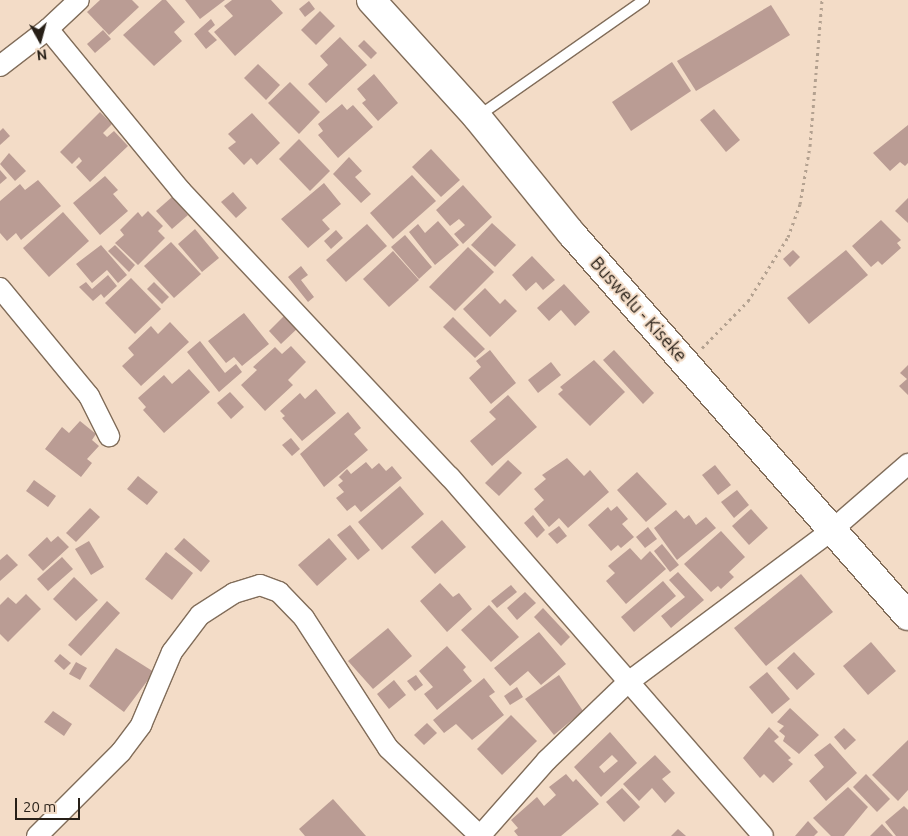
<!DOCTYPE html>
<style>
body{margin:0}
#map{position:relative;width:908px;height:836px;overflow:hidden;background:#f3dcc7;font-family:Ubuntu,sans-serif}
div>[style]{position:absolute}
.building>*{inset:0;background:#ba9c94}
.path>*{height:3px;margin-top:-1.5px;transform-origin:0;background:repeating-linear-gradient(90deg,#b3a190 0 2.5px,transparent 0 6.5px)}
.roads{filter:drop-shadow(1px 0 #816d5a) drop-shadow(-1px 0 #816d5a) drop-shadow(0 1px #816d5a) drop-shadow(0 -1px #816d5a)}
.lane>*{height:10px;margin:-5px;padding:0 5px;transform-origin:5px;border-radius:5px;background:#fff}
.street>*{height:20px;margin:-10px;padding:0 10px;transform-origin:10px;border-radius:10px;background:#fff}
.secondary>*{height:28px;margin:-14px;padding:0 14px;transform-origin:14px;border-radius:14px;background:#fff}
span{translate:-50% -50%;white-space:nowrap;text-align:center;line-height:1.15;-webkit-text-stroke:4px #f3dcc7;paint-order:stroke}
.street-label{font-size:18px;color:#271f17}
.north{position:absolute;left:15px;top:15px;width:50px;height:50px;-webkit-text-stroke:4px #f3dcc7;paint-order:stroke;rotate:173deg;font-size:14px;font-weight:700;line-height:20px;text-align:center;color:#271f17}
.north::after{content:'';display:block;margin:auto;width:18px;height:22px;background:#271f17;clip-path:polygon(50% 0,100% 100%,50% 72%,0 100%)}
.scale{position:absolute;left:15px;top:798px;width:65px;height:22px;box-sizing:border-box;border:2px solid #271f17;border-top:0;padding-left:6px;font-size:15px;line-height:18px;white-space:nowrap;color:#271f17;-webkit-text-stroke:4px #f3dcc7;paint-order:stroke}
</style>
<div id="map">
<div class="building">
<div style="clip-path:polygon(100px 0,132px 0,139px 7px,109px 35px,87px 12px)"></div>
<div style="clip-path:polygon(162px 0,166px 0,185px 22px,174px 32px,182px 41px,154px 66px,123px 35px)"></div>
<div style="clip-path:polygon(185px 0,225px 0,200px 19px)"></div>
<div style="clip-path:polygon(232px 0,271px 0,283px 13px,235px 56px,214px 32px,233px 16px,224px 6px)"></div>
<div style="clip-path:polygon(309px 1px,315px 9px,305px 17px,299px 9px)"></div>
<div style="clip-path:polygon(771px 5px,790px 35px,696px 91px,677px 61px)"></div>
<div style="clip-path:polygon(320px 11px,335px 26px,316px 45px,301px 30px)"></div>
<div style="clip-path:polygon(211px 19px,215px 25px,208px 31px,217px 40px,206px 49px,194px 34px)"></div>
<div style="clip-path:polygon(103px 30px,111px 39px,95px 53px,87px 44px)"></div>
<div style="clip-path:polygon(340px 37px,367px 65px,326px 103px,308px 84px,328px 65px,320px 56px)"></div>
<div style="clip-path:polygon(364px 40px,377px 53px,371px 59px,358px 46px)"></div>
<div style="clip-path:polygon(672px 62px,691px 91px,631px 131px,612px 102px)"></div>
<div style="clip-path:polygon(258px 64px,280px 85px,266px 100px,244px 78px)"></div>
<div style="clip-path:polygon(374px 74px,398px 103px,378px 121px,362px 103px,366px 100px,357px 89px)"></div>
<div style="clip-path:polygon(290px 82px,320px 112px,299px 134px,268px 103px)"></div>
<div style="clip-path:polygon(342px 104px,347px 110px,353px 105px,373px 127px,338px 158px,318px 135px,323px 131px,318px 124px)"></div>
<div style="clip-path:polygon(714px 109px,740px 140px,726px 152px,700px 120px)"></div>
<div style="clip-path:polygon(100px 112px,112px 124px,103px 133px,107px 137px,114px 131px,128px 146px,90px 182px,76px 167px,82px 161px,79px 157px,72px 164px,60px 152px)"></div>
<div style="clip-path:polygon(252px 113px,280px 143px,257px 165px,251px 158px,244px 165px,228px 148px,236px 142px,228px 134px)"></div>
<div style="clip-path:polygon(908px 125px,908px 163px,905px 166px,900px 162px,890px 171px,873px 153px)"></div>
<div style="clip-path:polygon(3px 128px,10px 136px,0 145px,0 131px)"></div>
<div style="clip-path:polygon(299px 139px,330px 171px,310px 191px,279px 159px)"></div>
<div style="clip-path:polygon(431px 149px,460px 180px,441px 197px,412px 167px)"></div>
<div style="clip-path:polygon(9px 153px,26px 171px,15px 181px,0 164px)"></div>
<div style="clip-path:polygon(349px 157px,362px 171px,355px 177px,371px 194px,361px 203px,333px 174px)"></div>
<div style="clip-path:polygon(0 170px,7px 178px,0 184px)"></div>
<div style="clip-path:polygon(412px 175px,436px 201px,393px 239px,370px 213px)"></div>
<div style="clip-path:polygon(105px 176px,118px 190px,113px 194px,128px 211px,100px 235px,73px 203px)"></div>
<div style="clip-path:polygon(38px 180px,61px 206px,21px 240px,16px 233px,7px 241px,0 233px,0 201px,20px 184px,25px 190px)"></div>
<div style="clip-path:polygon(324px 183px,341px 204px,322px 220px,330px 229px,308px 248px,281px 219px)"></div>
<div style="clip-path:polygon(463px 185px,492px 217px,463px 244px,454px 234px,465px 225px,459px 219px,450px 226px,436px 210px)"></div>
<div style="clip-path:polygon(233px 192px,247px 208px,236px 218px,221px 202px)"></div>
<div style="clip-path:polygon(172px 197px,188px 215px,172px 229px,156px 211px)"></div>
<div style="clip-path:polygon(908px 198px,908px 223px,895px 211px)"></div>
<div style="clip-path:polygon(148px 211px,163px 226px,158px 231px,165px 238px,138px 265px,115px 243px,124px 235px,120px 230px,138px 212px,142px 217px)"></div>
<div style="clip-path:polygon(63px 212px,89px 241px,49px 277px,23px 248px)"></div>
<div style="clip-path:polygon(881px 220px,901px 240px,897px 243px,901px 248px,882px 265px,878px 261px,871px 267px,852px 246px)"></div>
<div style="clip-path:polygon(438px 221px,459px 245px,435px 265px,409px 232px,418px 224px,425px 233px)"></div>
<div style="clip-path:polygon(492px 223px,516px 245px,495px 267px,471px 245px)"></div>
<div style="clip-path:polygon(367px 224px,387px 246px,346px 282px,326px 260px)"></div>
<div style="clip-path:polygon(195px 229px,219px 258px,202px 272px,178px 244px)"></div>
<div style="clip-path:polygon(336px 230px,343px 238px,331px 249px,324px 241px)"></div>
<div style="clip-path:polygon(405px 235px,432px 267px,419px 279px,391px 247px)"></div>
<div style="clip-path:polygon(171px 242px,201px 274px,174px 298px,144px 266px)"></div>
<div style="clip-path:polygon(101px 245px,127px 275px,118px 283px,107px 270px,92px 283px,76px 264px)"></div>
<div style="clip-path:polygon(115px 245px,135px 265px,129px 272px,108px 251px)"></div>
<div style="clip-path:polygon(468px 247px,494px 272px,455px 311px,429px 287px)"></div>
<div style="clip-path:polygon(793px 250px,800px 257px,790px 267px,783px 259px)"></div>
<div style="clip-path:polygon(846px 250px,868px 275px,809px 324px,787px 298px)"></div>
<div style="clip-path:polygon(393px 251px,419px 280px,389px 307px,363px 279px)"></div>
<div style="clip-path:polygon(532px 256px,555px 280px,543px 290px,536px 282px,526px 291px,512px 275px)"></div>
<div style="clip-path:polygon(301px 266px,308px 275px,301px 280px,314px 297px,308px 302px,288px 277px)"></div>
<div style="clip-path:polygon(108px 275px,117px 286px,104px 298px,101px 294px,93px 301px,79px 287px,86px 282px,92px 289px)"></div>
<div style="clip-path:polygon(131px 278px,161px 309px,135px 334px,105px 303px)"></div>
<div style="clip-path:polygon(154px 282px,169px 297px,162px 304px,147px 289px)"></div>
<div style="clip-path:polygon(564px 284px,590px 312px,575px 326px,561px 310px,549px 321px,537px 308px)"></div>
<div style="clip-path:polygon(485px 288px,500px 304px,505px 299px,517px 311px,490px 337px,463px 309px)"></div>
<div style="clip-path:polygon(244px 313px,269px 344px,242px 366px,234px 357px,226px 363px,208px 341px)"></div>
<div style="clip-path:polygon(286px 314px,299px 327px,281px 344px,269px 331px)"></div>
<div style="clip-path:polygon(453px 317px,485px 349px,475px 358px,443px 327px)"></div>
<div style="clip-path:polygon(170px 322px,189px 342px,141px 386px,122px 366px,134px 355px,128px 348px,151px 326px,158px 334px)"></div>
<div style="clip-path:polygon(200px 341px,225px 373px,236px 364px,242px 372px,219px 392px,187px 352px)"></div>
<div style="clip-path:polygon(291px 346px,306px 362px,288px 380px,293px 385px,265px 411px,241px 385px,257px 370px,253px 367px,275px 347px,282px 354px)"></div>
<div style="clip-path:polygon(490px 350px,516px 383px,491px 404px,469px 378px,481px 367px,476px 361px)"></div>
<div style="clip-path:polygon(614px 350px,654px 393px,643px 404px,603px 360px)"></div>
<div style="clip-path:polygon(594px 360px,625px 392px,590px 426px,558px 394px,563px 390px,560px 387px)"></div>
<div style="clip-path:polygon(551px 362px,561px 375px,538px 393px,528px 380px)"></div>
<div style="clip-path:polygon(908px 365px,908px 395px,899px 386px,907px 379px,900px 373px)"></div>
<div style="clip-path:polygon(189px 369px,210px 392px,164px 433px,143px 410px,146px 407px,138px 398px,164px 375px,172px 384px)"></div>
<div style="clip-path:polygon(316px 389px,336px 413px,302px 441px,282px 418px,285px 416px,280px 411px,300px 393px,305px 399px)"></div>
<div style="clip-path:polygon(230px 392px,244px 407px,231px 419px,217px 403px)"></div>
<div style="clip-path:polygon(508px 395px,537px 427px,492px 466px,470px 441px,496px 419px,489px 412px)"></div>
<div style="clip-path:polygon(348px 412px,361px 428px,354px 434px,368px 450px,324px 487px,300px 454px)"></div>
<div style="clip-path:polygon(80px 421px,96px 434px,92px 440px,99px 446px,87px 459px,92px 463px,81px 477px,45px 449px,62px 427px,69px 433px)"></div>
<div style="clip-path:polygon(291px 438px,300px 449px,292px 456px,282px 445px)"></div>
<div style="clip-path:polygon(567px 458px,584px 476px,590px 470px,609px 492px,568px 528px,559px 518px,549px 527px,534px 509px,544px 500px,534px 489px,546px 479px,542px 475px)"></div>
<div style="clip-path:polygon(508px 460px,522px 473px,499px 496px,485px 483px)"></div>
<div style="clip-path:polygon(366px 462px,372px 469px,379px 463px,386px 471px,392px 466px,402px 478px,361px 512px,355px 505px,347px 511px,336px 498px,344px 492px,338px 485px,343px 481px,339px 477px,347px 469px,351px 474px)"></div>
<div style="clip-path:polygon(715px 465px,731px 485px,718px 495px,702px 475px)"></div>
<div style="clip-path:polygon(637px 472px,667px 504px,646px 522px,617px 490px)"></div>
<div style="clip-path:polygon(138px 476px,158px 492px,147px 505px,127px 489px)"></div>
<div style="clip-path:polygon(34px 480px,56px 496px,48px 507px,26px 491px)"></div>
<div style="clip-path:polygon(400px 486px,424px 514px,382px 550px,358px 522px)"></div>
<div style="clip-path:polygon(737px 490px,749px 505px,734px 518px,721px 502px)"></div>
<div style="clip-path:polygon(617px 506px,628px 519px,622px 524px,634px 537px,621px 548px,618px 545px,611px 551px,588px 525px,608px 507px,611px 511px)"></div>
<div style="clip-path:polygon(90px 508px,100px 517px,76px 542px,66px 533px)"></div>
<div style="clip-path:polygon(751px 509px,768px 528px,749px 545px,732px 526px)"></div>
<div style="clip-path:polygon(676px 510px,684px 519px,689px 515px,696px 525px,706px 517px,716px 528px,677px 560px,654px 528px)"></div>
<div style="clip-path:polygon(533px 515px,545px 530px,537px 538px,524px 523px)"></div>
<div style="clip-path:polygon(442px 520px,466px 547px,435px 574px,411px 547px)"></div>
<div style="clip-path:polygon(350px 525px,370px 550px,358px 560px,337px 535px)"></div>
<div style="clip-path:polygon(559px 526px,567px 536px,557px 544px,548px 534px)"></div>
<div style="clip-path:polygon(648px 527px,657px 539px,645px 548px,636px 537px)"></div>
<div style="clip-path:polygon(721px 531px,745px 557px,729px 572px,734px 577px,721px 589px,718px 586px,711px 592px,684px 564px)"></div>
<div style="clip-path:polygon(58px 536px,69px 547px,43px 571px,28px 555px,47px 537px,51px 542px)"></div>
<div style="clip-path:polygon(184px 538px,210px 561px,201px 572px,174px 549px)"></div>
<div style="clip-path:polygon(329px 538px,347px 559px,317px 586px,298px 565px)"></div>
<div style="clip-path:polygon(89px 541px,104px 567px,91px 575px,75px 549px)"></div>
<div style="clip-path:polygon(662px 544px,679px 565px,670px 572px,654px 551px)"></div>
<div style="clip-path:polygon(630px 548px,641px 560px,650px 551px,666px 569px,626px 604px,606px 581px,615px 573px,608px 566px)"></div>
<div style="clip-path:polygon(166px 552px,193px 573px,172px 600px,145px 579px)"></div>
<div style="clip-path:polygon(7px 554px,18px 565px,0 581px,0 560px)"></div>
<div style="clip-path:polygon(62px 557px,73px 569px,48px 591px,37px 579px)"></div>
<div style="clip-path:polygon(678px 572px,704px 600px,671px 628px,661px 616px,685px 597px,669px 580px)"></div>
<div style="clip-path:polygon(801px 574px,833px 612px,766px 666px,734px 628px)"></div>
<div style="clip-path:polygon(74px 577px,98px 600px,76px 621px,53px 599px)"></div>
<div style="clip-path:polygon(663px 581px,676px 596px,634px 632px,621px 617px)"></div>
<div style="clip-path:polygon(440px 583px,453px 597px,459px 593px,472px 609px,447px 632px,420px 601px)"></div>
<div style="clip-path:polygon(511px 585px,517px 592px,497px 608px,491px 601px)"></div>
<div style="clip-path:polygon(525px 592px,536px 603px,517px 620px,507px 608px)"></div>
<div style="clip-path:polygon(26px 594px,41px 609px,8px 642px,0 634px,0 605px,8px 597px,16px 604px)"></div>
<div style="clip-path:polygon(107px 601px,120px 613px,81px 656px,68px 645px)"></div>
<div style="clip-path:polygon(489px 605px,519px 637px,491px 662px,461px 630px)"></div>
<div style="clip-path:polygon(543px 608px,570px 637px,561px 646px,534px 617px)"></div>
<div style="clip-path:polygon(388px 628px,412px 656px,373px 689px,348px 661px)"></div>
<div style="clip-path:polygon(539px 632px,566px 664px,541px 685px,528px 671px,510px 686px,494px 668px)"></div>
<div style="clip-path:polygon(871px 642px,896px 671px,868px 695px,843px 666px)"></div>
<div style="clip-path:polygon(447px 646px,466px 667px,463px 670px,472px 681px,437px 710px,424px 694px,433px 687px,419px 671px)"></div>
<div style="clip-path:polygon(116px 648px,154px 672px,124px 712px,89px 686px)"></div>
<div style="clip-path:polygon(794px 652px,815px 674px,797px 690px,777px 668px)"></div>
<div style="clip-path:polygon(60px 654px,71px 663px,64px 670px,54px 661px)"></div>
<div style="clip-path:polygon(76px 662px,87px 668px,80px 680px,69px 674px)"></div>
<div style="clip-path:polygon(767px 672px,790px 699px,772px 714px,749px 687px)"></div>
<div style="clip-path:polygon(416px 675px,423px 685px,415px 691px,407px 681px)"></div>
<div style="clip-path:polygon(559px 675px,583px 711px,554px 735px,525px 699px)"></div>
<div style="clip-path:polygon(484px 678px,495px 692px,489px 696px,504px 715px,472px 740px,456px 724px,444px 733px,433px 720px)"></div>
<div style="clip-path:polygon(394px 680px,406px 695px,389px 709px,377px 694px)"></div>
<div style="clip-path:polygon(517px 687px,523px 697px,510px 705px,504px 696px)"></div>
<div style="clip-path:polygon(790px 708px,819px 735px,799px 754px,783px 741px,785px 736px,779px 731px,784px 726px,777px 722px)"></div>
<div style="clip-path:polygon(53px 711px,72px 724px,64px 736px,44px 722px)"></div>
<div style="clip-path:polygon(511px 715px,537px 741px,502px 775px,477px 749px)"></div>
<div style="clip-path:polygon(427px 723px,437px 733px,424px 745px,414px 735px)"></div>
<div style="clip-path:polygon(769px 727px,779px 737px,774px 741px,791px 758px,788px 760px,793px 764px,773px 783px,764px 774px,760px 778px,743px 758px)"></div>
<div style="clip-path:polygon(844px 728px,856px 740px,845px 750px,834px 737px)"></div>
<div style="clip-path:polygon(evenodd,610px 732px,637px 763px,601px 797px,574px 767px,610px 732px,612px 755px,618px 761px,604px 773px,599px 767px,612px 755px)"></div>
<div style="clip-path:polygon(908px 740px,908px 790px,898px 801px,872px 775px)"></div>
<div style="clip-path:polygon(830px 743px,857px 773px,826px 801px,809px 781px,824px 767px,814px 755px)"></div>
<div style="clip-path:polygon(655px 755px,671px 772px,662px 779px,675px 793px,665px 803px,652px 788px,639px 801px,623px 784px)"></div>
<div style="clip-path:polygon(566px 774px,573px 782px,576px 779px,599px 804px,561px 836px,518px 836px,514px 831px,518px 828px,511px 820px,537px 797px,544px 806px,556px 795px,549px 787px)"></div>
<div style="clip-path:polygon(866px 774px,890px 799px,877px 812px,853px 787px)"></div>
<div style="clip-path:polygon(848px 787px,868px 807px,844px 836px,831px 836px,813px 818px)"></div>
<div style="clip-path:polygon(622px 788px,640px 807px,624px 822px,606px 802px)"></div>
<div style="clip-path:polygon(333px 799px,366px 836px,305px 836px,299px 829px)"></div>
<div style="clip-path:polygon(904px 806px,908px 810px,908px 836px,896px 836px,885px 822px)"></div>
<div style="clip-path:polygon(808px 821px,818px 832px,814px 836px,795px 836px)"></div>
<div style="clip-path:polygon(882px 824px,893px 836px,870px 836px)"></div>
<div style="clip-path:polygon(678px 829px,686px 836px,671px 836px)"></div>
</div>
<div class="path">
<div style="left:702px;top:348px;width:66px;rotate:-45.6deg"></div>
<div style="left:748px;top:301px;width:75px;rotate:-58deg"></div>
<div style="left:788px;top:237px;width:35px;rotate:-70deg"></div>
<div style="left:800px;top:204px;width:59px;rotate:-80.2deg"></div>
<div style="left:810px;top:146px;width:146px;rotate:-85.3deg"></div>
</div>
<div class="roads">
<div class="lane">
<div style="left:477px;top:117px;width:204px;rotate:-35deg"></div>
</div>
<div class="street">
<div style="left:48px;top:29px;width:210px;rotate:50.6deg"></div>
<div style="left:181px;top:191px;width:393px;rotate:46.8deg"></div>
<div style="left:450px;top:477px;width:476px;rotate:48.9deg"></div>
<div style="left:0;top:66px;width:61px;rotate:-37.6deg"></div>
<div style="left:48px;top:29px;width:42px;rotate:-43.1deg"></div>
<div style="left:0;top:288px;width:140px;rotate:50.5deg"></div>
<div style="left:89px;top:396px;width:45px;rotate:63.4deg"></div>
<div style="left:37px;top:836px;width:119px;rotate:-45deg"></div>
<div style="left:121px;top:752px;width:34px;rotate:-53deg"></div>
<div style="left:141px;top:725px;width:79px;rotate:-67deg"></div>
<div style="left:172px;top:652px;width:46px;rotate:-52.9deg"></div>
<div style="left:200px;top:615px;width:40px;rotate:-32.9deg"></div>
<div style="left:234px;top:593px;width:27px;rotate:-17deg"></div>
<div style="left:260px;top:585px;width:20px;rotate:20deg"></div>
<div style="left:279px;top:592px;width:36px;rotate:46deg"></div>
<div style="left:304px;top:618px;width:155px;rotate:57.1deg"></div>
<div style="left:388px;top:748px;width:127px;rotate:43.7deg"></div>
<div style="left:480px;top:836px;width:101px;rotate:-48.6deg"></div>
<div style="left:547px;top:760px;width:111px;rotate:-43.9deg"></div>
<div style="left:627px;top:683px;width:256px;rotate:-36.7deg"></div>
<div style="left:832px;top:530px;width:101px;rotate:-41deg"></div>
</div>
<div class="secondary">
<div style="left:371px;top:0;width:158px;rotate:47.8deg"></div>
<div style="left:477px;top:117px;width:149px;rotate:51deg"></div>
<div style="left:571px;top:233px;width:510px;rotate:48.66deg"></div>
</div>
</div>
<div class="street-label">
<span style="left:639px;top:309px;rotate:48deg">Buswelu - Kiseke</span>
</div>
<div class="north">N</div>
<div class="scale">20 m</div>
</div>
